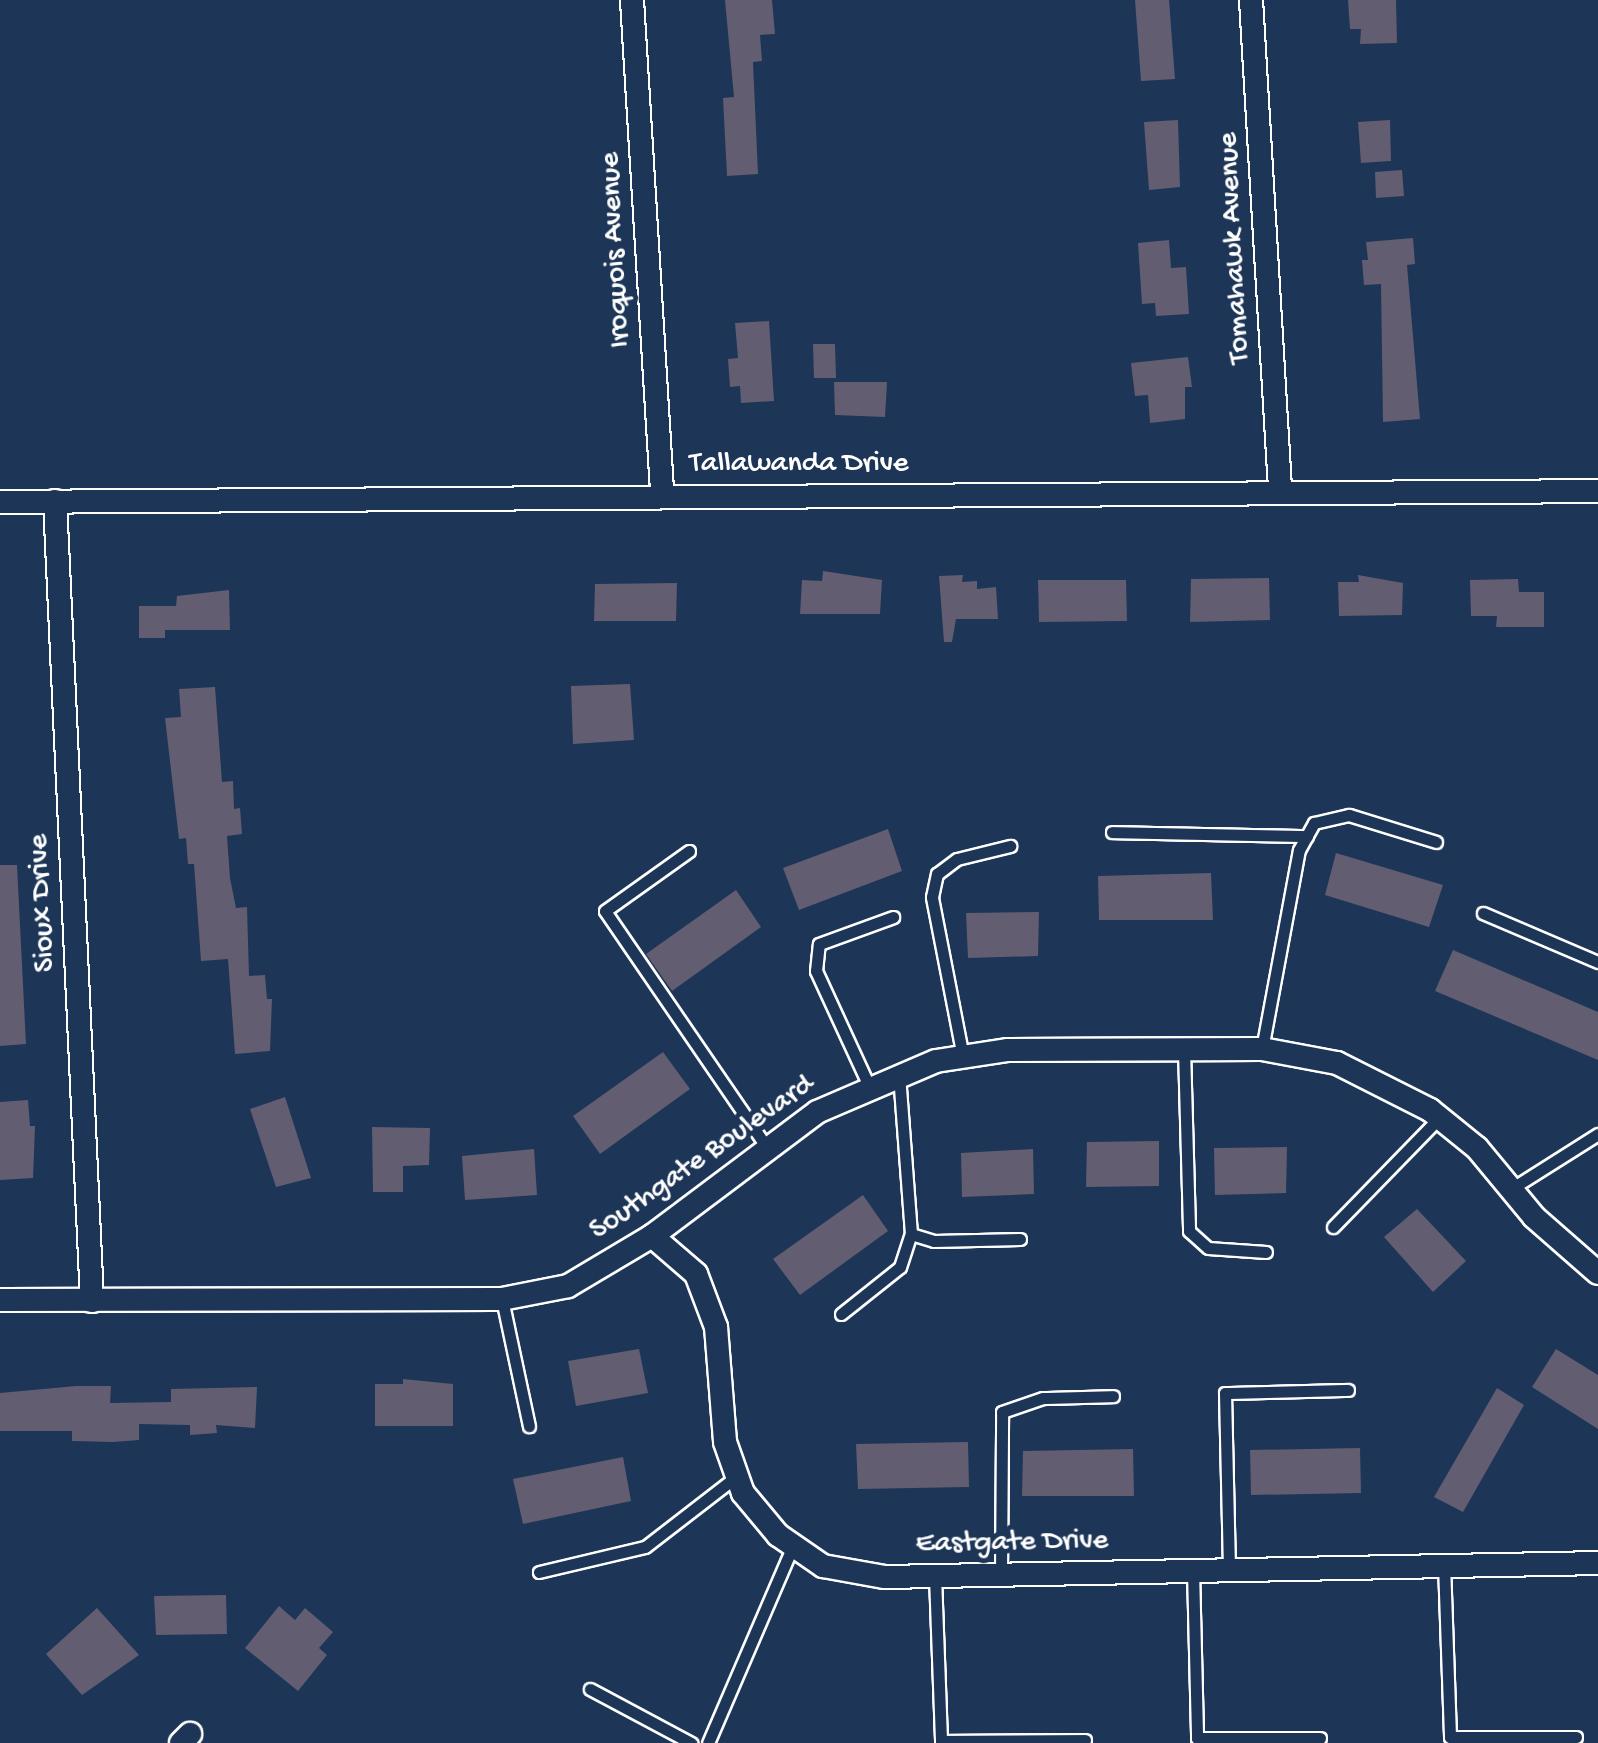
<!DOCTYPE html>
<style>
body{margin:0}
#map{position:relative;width:1598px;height:1743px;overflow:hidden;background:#1d3557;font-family:"Gochi Hand",sans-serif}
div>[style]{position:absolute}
.building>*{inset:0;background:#625d71}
.roads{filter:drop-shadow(2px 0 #fff) drop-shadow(-2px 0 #fff) drop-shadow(0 2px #fff) drop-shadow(0 -2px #fff)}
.service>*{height:11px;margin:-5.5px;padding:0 5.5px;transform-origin:5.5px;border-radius:5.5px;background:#1d3557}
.minor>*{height:22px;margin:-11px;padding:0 11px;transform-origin:11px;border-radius:11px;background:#1d3557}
span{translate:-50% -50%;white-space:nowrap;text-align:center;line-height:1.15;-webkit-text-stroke:10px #1d3557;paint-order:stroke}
.street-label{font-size:30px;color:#fff}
</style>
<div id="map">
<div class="building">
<div style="clip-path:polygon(725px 0,772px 0,775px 34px,760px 35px,762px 61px,753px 62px,758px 174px,727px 176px,723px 98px,734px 97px)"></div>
<div style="clip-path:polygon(1135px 0,1169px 0,1175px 79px,1141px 81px)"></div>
<div style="clip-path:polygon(1348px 0,1396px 0,1397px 43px,1360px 44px,1361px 29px,1350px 29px)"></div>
<div style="clip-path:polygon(1178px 120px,1180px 187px,1149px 190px,1144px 122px)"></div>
<div style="clip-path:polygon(1390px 120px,1391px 161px,1361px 163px,1358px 122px)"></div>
<div style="clip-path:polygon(1402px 170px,1404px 196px,1376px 198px,1375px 172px)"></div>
<div style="clip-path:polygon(1413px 238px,1415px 264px,1407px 265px,1420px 419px,1383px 422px,1381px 284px,1364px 285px,1362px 260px,1368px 260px,1366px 242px)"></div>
<div style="clip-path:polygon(1169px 240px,1171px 268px,1186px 267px,1189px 314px,1156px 316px,1155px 303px,1142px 304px,1138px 243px)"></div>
<div style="clip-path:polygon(769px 321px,774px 401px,741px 403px,740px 386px,730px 387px,728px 359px,738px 358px,735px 323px)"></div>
<div style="clip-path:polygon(813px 344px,835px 344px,836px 378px,814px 378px)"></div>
<div style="clip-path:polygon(1188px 357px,1192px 387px,1185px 387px,1185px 419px,1150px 423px,1148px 395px,1135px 396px,1131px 363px)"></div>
<div style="clip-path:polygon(834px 382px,887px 382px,885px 417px,835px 415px)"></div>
<div style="clip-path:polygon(823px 571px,882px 580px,880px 614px,800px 614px,802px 580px,822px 581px)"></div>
<div style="clip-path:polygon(963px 575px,962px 582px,977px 581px,977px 589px,996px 587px,998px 619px,956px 619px,952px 642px,944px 642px,939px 576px)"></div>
<div style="clip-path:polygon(1358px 575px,1403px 583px,1402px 615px,1339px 616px,1338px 582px,1359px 582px)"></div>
<div style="clip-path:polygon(1269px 578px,1270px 620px,1190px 622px,1191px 579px)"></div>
<div style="clip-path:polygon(1518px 579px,1519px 592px,1544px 592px,1544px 627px,1496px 627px,1497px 616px,1471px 616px,1470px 580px)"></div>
<div style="clip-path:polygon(1038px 580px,1126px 580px,1127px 621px,1039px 622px)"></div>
<div style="clip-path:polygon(677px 583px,676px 621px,594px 621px,595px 584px)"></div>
<div style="clip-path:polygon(229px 590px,230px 630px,165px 630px,165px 638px,139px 638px,139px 606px,176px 606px,177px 596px)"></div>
<div style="clip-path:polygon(630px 684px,634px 740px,573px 744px,571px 686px)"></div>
<div style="clip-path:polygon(215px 687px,222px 782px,233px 781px,234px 809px,240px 808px,242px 834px,227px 836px,230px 878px,236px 908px,247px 907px,249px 976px,265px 975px,267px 999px,272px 999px,270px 1051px,235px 1054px,228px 959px,201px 961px,194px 864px,188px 864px,186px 838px,179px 839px,165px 718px,181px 717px,179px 689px)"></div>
<div style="clip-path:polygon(888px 829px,902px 871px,799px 910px,783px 868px)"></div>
<div style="clip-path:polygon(1336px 853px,1443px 885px,1429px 927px,1325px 895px)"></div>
<div style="clip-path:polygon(0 865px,17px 865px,26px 1044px,0 1046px)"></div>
<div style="clip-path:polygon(1211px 873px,1213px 920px,1099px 920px,1098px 876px)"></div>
<div style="clip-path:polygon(736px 890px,761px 927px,672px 991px,646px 954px)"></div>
<div style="clip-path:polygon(1039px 912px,1038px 956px,968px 958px,966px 913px)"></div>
<div style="clip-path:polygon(1453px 950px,1598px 1012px,1598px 1060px,1435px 991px)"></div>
<div style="clip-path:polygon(663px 1052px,690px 1089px,600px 1154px,573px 1116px)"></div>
<div style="clip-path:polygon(285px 1097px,311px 1178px,276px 1187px,250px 1109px)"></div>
<div style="clip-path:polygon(28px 1100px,30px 1126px,35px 1126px,33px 1178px,0 1180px,0 1102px)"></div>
<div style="clip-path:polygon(372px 1127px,430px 1128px,429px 1165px,403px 1166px,403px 1192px,373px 1192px)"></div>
<div style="clip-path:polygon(1159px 1141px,1159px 1186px,1086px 1187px,1087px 1142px)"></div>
<div style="clip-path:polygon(1287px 1147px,1286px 1193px,1215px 1195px,1214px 1148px)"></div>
<div style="clip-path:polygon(534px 1149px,537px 1195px,465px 1200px,462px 1156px)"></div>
<div style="clip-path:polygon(1033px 1149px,1034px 1194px,962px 1197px,961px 1153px)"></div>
<div style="clip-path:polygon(863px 1195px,888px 1231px,800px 1295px,773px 1259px)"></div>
<div style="clip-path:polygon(1417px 1209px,1466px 1261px,1433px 1292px,1384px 1237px)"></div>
<div style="clip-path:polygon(639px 1349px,648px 1393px,576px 1406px,568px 1361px)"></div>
<div style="clip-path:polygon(1556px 1349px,1598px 1375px,1598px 1429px,1532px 1387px)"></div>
<div style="clip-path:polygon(403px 1379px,453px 1384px,453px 1426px,375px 1426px,375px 1384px,403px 1384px)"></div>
<div style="clip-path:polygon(76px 1386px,111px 1386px,110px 1403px,171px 1402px,171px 1389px,257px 1387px,255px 1428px,216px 1425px,217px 1433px,190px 1435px,190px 1425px,139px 1424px,139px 1440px,113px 1442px,72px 1441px,72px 1431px,0 1431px,0 1393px)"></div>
<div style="clip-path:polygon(1497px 1388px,1524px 1405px,1463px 1512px,1434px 1497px)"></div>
<div style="clip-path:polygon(968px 1442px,969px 1487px,858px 1489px,856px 1444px)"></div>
<div style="clip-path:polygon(1360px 1448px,1361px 1493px,1251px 1495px,1250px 1450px)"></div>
<div style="clip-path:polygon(1133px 1449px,1134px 1496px,1022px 1496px,1023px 1451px)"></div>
<div style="clip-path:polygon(623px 1457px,631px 1501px,523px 1524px,513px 1479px)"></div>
<div style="clip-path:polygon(226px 1595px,227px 1634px,156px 1635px,154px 1596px)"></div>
<div style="clip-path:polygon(279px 1606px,295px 1620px,305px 1608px,333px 1632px,319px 1648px,327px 1655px,298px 1691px,245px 1648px)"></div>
<div style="clip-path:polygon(97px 1608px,139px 1655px,82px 1695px,46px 1654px)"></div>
</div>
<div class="roads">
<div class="service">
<div style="left:1112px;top:832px;width:195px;rotate:1.2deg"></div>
<div style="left:689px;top:851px;width:103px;rotate:144.5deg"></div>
<div style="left:605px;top:911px;width:288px;rotate:55.6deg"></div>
<div style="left:1483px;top:913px;width:125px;rotate:23.1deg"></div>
<div style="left:1184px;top:1049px;width:182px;rotate:88.4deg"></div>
<div style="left:1189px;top:1231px;width:25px;rotate:42deg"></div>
<div style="left:1208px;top:1248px;width:58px;rotate:3.9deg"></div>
<div style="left:1262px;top:1049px;width:202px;rotate:-79.5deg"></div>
<div style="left:1299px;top:850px;width:31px;rotate:-61deg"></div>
<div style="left:1314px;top:823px;width:36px;rotate:-13deg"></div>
<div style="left:1349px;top:815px;width:91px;rotate:17.2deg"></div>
<div style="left:963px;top:1057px;width:163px;rotate:-101deg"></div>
<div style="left:932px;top:897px;width:24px;rotate:-78deg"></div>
<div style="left:937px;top:874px;width:25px;rotate:-37deg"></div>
<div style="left:957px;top:859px;width:55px;rotate:-13.8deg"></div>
<div style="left:869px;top:1086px;width:127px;rotate:-114.7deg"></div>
<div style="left:816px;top:971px;width:27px;rotate:-84deg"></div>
<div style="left:819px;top:944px;width:79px;rotate:-20deg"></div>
<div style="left:1511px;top:1189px;width:103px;rotate:-32.3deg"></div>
<div style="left:1333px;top:1227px;width:152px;rotate:-45.8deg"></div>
<div style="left:911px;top:1234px;width:24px;rotate:17deg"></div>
<div style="left:934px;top:1241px;width:86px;rotate:-1.3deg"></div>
<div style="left:502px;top:1299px;width:130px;rotate:78deg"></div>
<div style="left:841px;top:1314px;width:75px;rotate:-38.5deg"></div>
<div style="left:900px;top:1267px;width:35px;rotate:-72deg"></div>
<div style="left:911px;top:1234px;width:159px;rotate:-94.3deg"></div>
<div style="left:1444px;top:1564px;width:173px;rotate:88deg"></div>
<div style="left:1450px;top:1737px;width:126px"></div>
<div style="left:1229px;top:1569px;width:176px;rotate:-91.3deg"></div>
<div style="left:1225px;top:1393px;width:123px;rotate:-1.4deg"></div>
<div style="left:1193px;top:1570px;width:168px;rotate:88.6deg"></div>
<div style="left:1197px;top:1738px;width:123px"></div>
<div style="left:539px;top:1572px;width:109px;rotate:-13.3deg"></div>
<div style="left:645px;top:1547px;width:116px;rotate:-37.7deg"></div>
<div style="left:1001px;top:1575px;width:163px;rotate:-89.6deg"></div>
<div style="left:1002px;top:1412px;width:43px;rotate:-18.9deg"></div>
<div style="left:1043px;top:1398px;width:70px;rotate:-1.6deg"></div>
<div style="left:935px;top:1576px;width:165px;rotate:87.9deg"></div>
<div style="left:941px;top:1741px;width:144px;rotate:-0.4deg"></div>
<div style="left:590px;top:1689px;width:115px;rotate:28.1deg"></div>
<div style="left:708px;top:1743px;width:215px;rotate:-66.7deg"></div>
</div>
<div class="minor">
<div style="left:632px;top:0;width:497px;rotate:86.5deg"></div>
<div style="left:1251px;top:0;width:493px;rotate:86.6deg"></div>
<div style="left:55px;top:501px;width:801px;rotate:87.35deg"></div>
<div style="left:0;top:502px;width:1598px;rotate:-0.39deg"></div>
<div style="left:652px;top:1236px;width:58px;rotate:40.8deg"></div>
<div style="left:696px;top:1274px;width:57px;rotate:69.3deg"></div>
<div style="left:716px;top:1327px;width:115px;rotate:85.5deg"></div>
<div style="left:725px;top:1442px;width:54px;rotate:70.6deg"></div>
<div style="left:743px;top:1493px;width:55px;rotate:50.2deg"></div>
<div style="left:778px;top:1535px;width:55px;rotate:34.6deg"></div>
<div style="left:823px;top:1566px;width:63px;rotate:10.1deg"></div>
<div style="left:885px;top:1577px;width:713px;rotate:-1.12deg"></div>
<div style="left:0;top:1300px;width:502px;rotate:-0.11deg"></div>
<div style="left:502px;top:1299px;width:67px;rotate:-11.1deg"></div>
<div style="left:568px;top:1286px;width:98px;rotate:-30.8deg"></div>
<div style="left:652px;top:1236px;width:206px;rotate:-36.9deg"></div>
<div style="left:817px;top:1112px;width:129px;rotate:-23.2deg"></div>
<div style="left:936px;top:1061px;width:73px;rotate:-8.7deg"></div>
<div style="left:1008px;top:1050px;width:254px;rotate:-0.2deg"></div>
<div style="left:1262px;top:1049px;width:76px;rotate:10.6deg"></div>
<div style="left:1337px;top:1063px;width:104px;rotate:26.8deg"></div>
<div style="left:1430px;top:1110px;width:60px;rotate:39deg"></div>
<div style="left:1477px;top:1148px;width:89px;rotate:50.4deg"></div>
<div style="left:1534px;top:1217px;width:85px;rotate:41.2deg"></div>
<div style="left:181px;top:1743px;width:13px;rotate:-45deg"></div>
</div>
</div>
<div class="street-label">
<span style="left:1236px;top:248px;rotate:-93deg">Tomahawk Avenue</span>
<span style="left:617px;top:250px;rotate:-93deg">Iroquois Avenue</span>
<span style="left:799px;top:465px">Tallawanda Drive</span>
<span style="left:44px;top:903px;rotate:-93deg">Sioux Drive</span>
<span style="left:703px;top:1159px;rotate:-35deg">Southgate Boulevard</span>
<span style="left:1012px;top:1544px;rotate:-1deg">Eastgate Drive</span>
</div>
</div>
